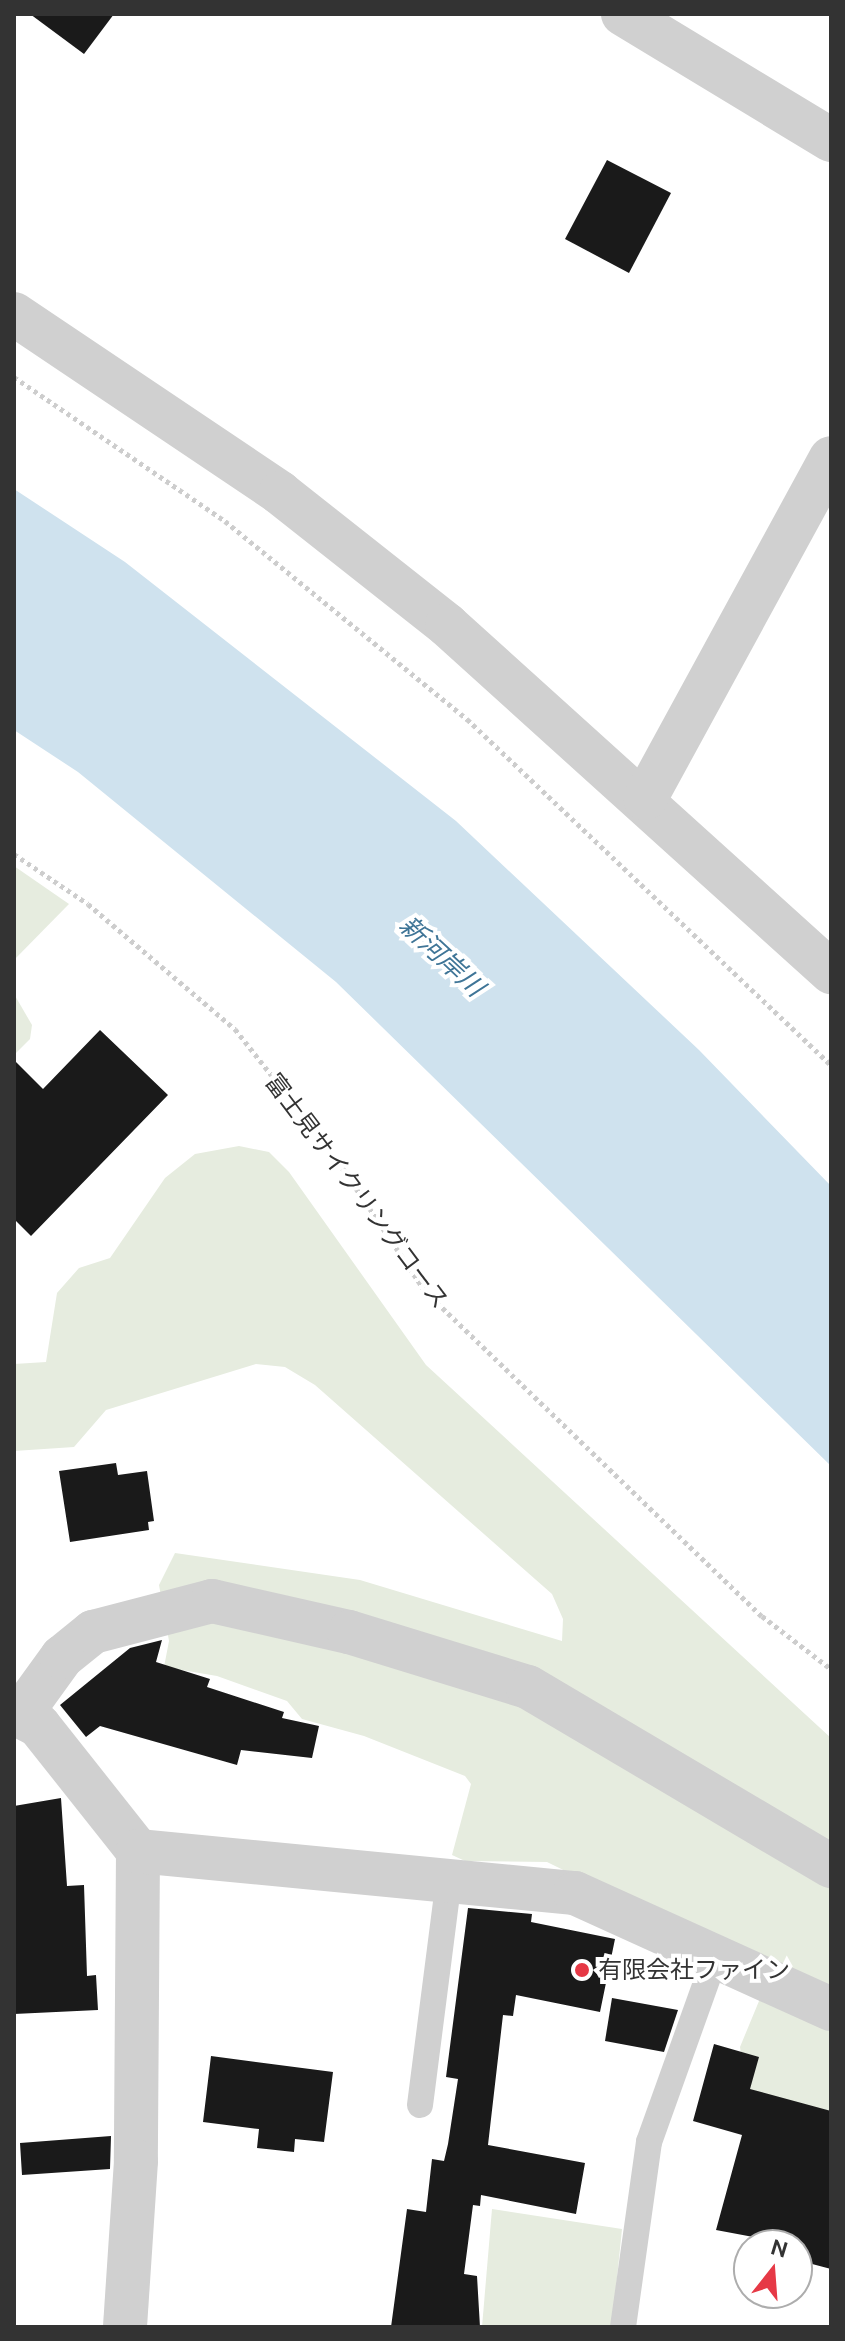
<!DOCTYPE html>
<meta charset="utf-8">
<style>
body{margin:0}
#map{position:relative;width:845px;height:2341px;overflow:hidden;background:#fff;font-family:Ubuntu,"Noto Sans JP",sans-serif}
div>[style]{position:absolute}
.green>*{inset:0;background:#e6ecdf}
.water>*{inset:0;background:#cfe2ee}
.building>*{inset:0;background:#1a1a1a}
.path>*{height:5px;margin-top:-2.5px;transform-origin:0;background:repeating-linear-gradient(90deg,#cdcdcd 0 4px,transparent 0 8px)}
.service>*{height:26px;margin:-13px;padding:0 13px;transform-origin:13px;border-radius:13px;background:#d0d0d0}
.minor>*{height:44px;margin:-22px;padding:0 22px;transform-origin:22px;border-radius:22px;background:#d0d0d0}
.dots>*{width:22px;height:22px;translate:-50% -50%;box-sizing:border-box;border:4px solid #fff;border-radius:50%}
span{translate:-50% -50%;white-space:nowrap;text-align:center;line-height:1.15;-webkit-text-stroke:8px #fff;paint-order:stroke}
.street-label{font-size:24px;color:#333}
.poi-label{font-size:24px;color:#333}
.left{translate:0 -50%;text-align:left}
.water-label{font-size:26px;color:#3f7597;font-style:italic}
.frame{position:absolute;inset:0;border:16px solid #333;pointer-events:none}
.north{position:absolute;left:733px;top:2229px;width:80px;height:80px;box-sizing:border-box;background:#fff;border:2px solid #adadad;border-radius:50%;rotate:17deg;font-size:22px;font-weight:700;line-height:32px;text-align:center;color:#333}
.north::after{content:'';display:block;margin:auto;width:28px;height:36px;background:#e63946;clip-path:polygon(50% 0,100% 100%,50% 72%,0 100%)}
</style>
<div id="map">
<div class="green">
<div style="clip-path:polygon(14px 866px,69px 904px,14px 960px)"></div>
<div style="clip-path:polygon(14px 994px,32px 1025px,30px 1039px,14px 1055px)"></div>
<div style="clip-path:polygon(239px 1146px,269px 1152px,289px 1172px,426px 1365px,831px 1738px,831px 2125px,750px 2112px,740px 2047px,771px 1972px,547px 1862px,465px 1861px,452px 1855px,471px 1784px,465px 1776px,364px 1736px,302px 1719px,287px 1701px,217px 1676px,164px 1667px,169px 1641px,159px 1585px,175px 1553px,360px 1580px,562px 1641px,563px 1619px,552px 1594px,315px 1385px,285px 1367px,256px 1364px,106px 1410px,74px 1447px,14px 1451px,14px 1364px,46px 1362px,57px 1293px,79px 1268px,110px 1258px,165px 1178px,195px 1154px)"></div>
<div style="clip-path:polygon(492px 2209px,622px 2229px,612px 2327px,482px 2327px)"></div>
</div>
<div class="water">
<div style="clip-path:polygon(14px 489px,125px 562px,456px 821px,699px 1050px,831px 1186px,831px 1466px,336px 982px,78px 772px,14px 730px)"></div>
</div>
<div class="building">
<div style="clip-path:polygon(30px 14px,114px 14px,84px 54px)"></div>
<div style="clip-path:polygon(607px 160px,671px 193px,629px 273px,565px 239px)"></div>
<div style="clip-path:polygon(100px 1030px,168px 1095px,31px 1236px,14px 1219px,14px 1060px,43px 1089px)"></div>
<div style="clip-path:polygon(116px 1463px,118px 1475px,147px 1471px,154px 1521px,148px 1522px,149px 1530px,70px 1542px,59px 1471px)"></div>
<div style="clip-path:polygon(162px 1640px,156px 1662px,210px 1679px,207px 1687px,284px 1712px,282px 1718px,319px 1726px,312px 1758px,241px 1750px,237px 1765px,100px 1726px,86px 1737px,60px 1705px,130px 1648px)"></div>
<div style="clip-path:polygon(61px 1798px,67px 1886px,84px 1885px,87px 1976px,96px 1975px,98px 2010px,14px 2014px,14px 1806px)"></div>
<div style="clip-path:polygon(468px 1908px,532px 1914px,531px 1922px,615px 1939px,600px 2012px,516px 1995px,513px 2016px,503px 2015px,488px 2145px,585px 2163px,576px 2214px,481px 2195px,480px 2206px,473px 2205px,464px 2274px,477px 2276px,480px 2327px,391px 2327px,407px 2209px,426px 2212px,432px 2159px,444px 2161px,448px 2144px,458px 2079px,446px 2077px)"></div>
<div style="clip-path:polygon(612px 1998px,678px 2010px,664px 2052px,605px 2041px)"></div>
<div style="clip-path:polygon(714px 2044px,759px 2057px,750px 2089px,831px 2111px,831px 2269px,797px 2260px,797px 2245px,716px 2230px,742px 2135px,693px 2121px)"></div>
<div style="clip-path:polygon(211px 2056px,333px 2072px,324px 2142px,295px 2139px,294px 2152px,257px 2148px,259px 2129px,203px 2122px)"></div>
<div style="clip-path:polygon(111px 2136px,110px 2169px,22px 2175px,20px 2143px)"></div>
</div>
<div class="path">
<div style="left:14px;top:377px;width:255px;rotate:34.3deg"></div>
<div style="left:225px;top:521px;width:313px;rotate:39.3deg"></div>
<div style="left:467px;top:719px;width:502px;rotate:43.55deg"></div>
<div style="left:14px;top:854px;width:89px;rotate:34deg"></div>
<div style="left:88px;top:904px;width:193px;rotate:40.4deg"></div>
<div style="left:235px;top:1029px;width:152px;rotate:51.7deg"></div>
<div style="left:329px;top:1148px;width:172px;rotate:56.1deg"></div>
<div style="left:425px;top:1291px;width:468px;rotate:44deg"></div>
<div style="left:762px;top:1616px;width:87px;rotate:37.5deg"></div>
</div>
<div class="service">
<div style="left:420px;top:2105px;width:222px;rotate:-82.7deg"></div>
<div style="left:623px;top:2327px;width:187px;rotate:-82deg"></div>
<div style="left:649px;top:2142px;width:195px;rotate:-70.3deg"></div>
</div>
<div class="minor">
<div style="left:623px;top:14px;width:243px;rotate:31.2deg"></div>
<div style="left:14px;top:314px;width:321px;rotate:33.9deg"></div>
<div style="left:280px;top:493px;width:213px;rotate:38.3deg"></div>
<div style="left:447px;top:625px;width:518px;rotate:42.1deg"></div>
<div style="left:645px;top:799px;width:388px;rotate:-61.4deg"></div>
<div style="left:14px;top:1713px;width:28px;rotate:27deg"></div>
<div style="left:39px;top:1726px;width:159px;rotate:51.6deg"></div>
<div style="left:138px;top:1851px;width:310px;rotate:90.4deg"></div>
<div style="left:136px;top:2161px;width:166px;rotate:93.8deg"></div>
<div style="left:20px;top:1715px;width:72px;rotate:-54.1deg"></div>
<div style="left:62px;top:1657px;width:40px;rotate:-39deg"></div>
<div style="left:93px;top:1632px;width:123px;rotate:-14.6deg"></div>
<div style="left:212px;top:1601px;width:140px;rotate:12.8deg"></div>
<div style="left:349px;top:1632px;width:187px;rotate:17.1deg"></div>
<div style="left:528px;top:1687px;width:352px;rotate:30.6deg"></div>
<div style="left:138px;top:1851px;width:439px;rotate:5.5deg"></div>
<div style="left:575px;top:1893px;width:281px;rotate:24.4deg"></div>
</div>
<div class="dots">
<div style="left:582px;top:1970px;background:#e63946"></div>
</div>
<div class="street-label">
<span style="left:357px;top:1191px;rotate:53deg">富士見サイクリングコース</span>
</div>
<div class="poi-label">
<span class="left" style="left:598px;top:1970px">有限会社ファイン</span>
</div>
<div class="water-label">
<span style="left:442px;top:956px;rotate:43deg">新河岸川</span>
</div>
<div class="frame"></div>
<div class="north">N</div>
</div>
